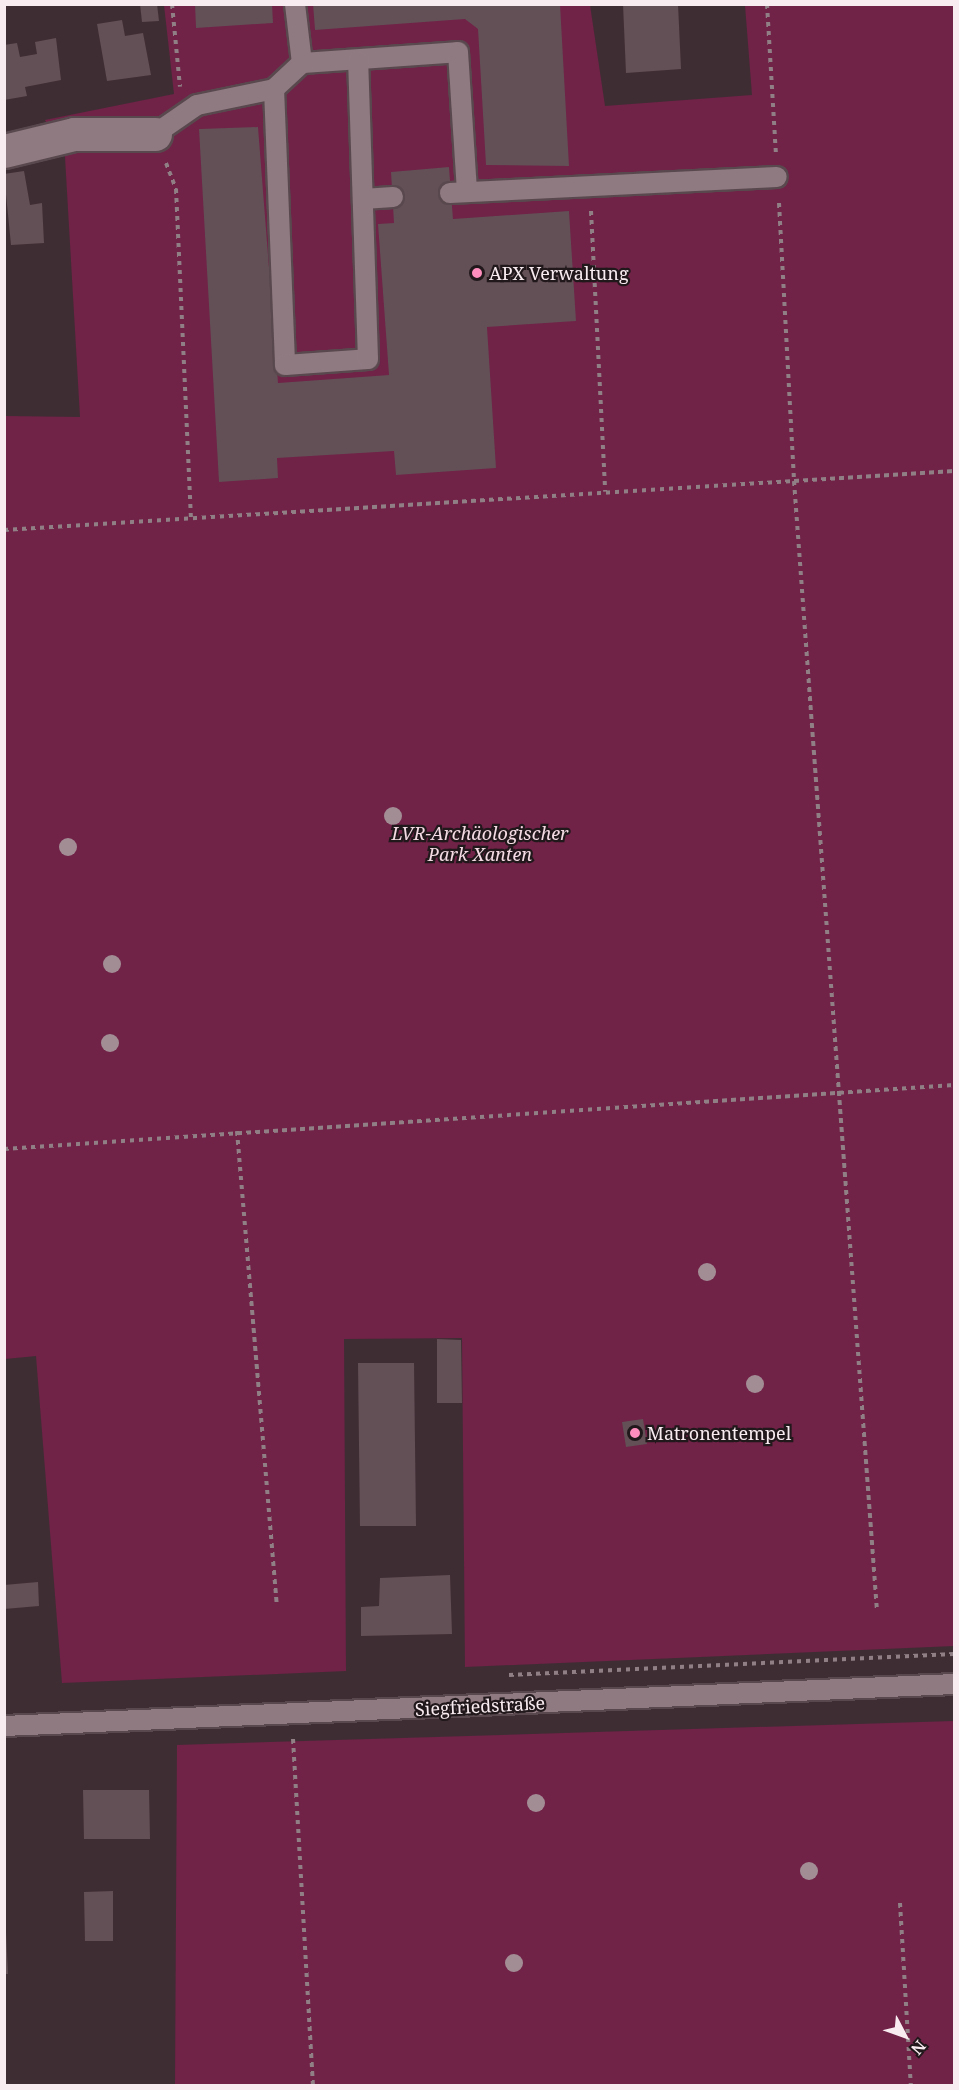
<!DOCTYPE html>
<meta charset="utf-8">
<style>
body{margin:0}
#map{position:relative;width:959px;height:2090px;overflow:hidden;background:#3f2d34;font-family:"Noto Serif",serif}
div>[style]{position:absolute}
.green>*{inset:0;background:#702247}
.building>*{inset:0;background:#634f56}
.path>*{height:4px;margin-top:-2px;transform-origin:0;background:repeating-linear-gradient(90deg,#908086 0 4.5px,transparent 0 9px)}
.roads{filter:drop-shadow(2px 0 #59494e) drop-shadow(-2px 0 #59494e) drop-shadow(0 2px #59494e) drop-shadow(0 -2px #59494e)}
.lane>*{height:20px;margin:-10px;padding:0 10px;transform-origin:10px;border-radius:10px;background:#907a82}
.street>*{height:33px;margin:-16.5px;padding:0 16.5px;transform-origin:16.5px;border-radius:16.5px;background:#907a82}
.trees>*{width:18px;height:18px;margin:-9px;border-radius:50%;background:#a38d95}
.dots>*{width:16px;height:16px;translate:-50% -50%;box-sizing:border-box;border:3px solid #20181b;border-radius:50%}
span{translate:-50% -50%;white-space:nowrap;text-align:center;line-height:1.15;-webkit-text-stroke:4.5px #20181b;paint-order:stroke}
.poi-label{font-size:18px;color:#f9ecf1}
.left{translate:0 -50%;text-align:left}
.park-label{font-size:18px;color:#f5dce4;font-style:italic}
.street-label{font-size:18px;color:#f9ecf1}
.frame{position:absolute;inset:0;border:6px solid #f9ecf1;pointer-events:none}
.north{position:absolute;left:875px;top:2006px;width:60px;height:60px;-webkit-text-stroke:4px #20181b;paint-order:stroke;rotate:131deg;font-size:16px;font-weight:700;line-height:24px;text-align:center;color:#f9ecf1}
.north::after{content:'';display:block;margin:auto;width:21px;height:27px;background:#f9ecf1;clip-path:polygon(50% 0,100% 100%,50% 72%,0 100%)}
</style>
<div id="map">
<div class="green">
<div style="clip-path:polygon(164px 5px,590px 5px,605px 106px,752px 95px,745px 5px,954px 5px,954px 1646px,465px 1667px,462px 1338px,344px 1339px,346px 1671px,62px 1683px,36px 1356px,5px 1359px,5px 416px,80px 417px,65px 157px,45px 120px,174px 94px)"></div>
<div style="clip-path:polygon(954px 1721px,954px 2085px,175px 2085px,177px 1745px)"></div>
</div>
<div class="building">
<div style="clip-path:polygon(140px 4px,157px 4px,159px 21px,142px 22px)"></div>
<div style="clip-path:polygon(195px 4px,272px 4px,273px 23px,196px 28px)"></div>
<div style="clip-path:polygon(313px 4px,560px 4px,569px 166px,486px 165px,478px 29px,465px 19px,315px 30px)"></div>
<div style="clip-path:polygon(623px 4px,678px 4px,681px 69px,626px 73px)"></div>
<div style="clip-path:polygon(122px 20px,125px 36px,143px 33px,151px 75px,107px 81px,97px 24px)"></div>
<div style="clip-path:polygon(56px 38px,61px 80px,25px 87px,27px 96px,4px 100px,4px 45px,17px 43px,20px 57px,37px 54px,35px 42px)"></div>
<div style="clip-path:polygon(258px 127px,278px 383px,389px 375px,378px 224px,394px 223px,391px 172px,449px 167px,453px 219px,569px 211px,576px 321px,487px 327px,496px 468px,396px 475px,394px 451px,277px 458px,278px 478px,219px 482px,199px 129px)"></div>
<div style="clip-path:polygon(24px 171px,30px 205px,42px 203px,44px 243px,11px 245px,4px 174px)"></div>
<div style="clip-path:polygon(437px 1339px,461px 1340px,462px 1403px,437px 1403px)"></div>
<div style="clip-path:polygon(358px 1363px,414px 1363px,416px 1526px,360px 1526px)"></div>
<div style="clip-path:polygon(643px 1419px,647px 1444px,626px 1447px,622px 1422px)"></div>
<div style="clip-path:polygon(450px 1575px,452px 1634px,361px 1636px,361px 1607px,379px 1606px,380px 1578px)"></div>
<div style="clip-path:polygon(38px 1582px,39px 1606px,4px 1609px,4px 1585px)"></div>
<div style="clip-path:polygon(83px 1790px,149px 1790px,150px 1839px,84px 1839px)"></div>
<div style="clip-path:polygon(4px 1891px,8px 1974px,4px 1974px)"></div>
<div style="clip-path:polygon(113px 1891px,113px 1941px,85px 1941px,84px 1892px)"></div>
</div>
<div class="path">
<div style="left:172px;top:4px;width:83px;rotate:84.5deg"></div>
<div style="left:767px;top:4px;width:150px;rotate:86.6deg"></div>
<div style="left:166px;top:163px;width:28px;rotate:69deg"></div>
<div style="left:176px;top:189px;width:329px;rotate:87.4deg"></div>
<div style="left:779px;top:203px;width:278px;rotate:86.9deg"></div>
<div style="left:794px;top:481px;width:1134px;rotate:85.8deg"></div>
<div style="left:591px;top:211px;width:281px;rotate:87.1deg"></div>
<div style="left:4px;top:530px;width:952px;rotate:-3.55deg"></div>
<div style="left:237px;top:1131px;width:475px;rotate:85.2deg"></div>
<div style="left:4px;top:1149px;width:952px;rotate:-3.85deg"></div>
<div style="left:509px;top:1675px;width:445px;rotate:-2.7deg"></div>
<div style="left:293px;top:1739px;width:348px;rotate:86.7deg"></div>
<div style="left:900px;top:1903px;width:183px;rotate:86.6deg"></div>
</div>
<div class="roads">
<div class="lane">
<div style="left:302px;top:63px;width:156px;rotate:-4deg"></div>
<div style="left:458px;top:52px;width:138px;rotate:86.3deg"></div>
<div style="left:274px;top:89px;width:276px;rotate:87.7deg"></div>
<div style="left:285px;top:365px;width:83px;rotate:-4.1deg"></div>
<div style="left:368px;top:359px;width:298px;rotate:-91.9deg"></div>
<div style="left:155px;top:134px;width:51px;rotate:-34.6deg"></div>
<div style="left:197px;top:105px;width:79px;rotate:-11.7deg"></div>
<div style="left:274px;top:89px;width:38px;rotate:-43deg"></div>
<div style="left:302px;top:63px;width:59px;rotate:-96.8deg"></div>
<div style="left:450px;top:193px;width:327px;rotate:-2.8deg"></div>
<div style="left:363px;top:199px;width:30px;rotate:-4deg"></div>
<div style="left:4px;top:1726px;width:951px;rotate:-2.53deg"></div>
</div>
<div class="street">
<div style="left:4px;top:151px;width:72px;rotate:-13.7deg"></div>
<div style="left:74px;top:134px;width:81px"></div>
</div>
</div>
<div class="trees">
<div style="left:393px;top:816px"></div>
<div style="left:68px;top:847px"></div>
<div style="left:112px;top:964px"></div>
<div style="left:110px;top:1043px"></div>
<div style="left:707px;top:1272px"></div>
<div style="left:755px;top:1384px"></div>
<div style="left:536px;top:1803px"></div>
<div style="left:809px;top:1871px"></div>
<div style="left:514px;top:1963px"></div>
</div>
<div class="dots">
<div style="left:477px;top:273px;background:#fe8ebd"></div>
<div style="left:635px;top:1433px;background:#fe8ebd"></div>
</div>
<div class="poi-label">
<span class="left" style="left:489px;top:273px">APX Verwaltung</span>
<span class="left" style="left:647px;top:1433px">Matronentempel</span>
</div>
<div class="park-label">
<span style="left:480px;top:844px">LVR-Archäologischer<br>Park Xanten</span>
</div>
<div class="street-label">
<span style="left:480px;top:1706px;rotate:-3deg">Siegfriedstraße</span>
</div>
<div class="frame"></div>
<div class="north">N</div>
</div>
